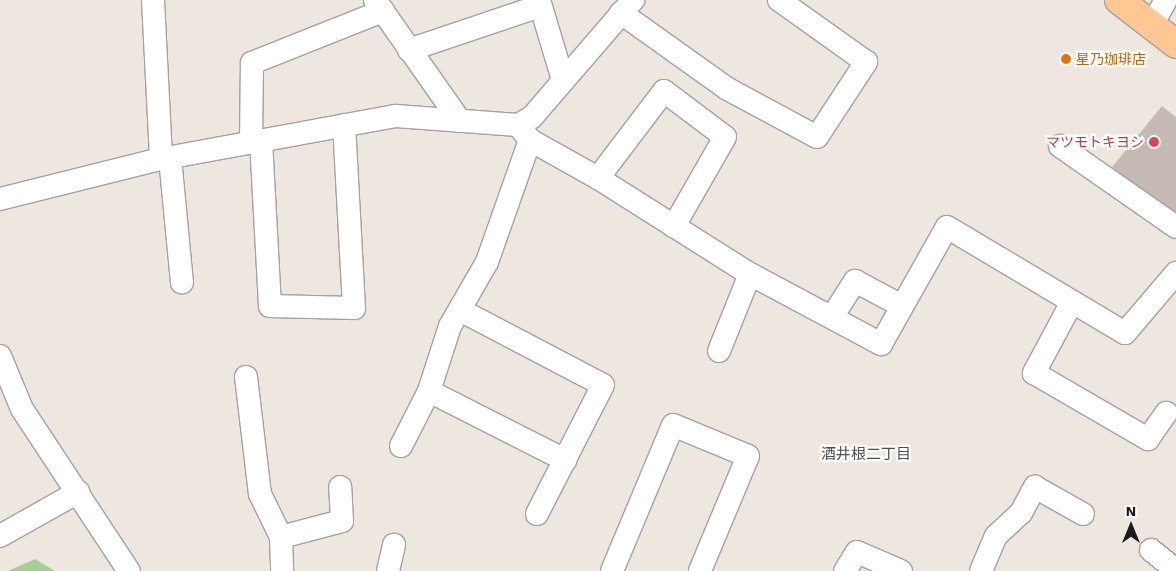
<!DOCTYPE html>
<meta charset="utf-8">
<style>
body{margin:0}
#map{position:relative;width:1176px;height:571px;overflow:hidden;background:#ede7e0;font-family:"Work Sans","Noto Sans JP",sans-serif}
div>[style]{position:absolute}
.forest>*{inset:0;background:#a9ce93}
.building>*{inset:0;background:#c5b9b3}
.roads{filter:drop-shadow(1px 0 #a2a2a2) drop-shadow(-1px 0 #a2a2a2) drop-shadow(0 1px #a2a2a2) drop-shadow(0 -1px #a2a2a2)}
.minor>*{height:22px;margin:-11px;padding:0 11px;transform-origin:11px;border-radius:11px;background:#fff}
.major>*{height:28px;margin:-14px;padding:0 14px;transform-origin:14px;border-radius:14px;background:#ffc793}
.dots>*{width:14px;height:14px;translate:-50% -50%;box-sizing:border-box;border:2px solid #fff;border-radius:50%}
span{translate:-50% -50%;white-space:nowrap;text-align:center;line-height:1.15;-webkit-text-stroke:4.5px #fff;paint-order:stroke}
.food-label{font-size:14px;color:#c56008}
.left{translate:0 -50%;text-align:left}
.health-label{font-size:14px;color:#be3a42}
.right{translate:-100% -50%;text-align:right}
.neighbourhood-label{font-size:15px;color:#4e4e4e}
.north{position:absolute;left:1106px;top:501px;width:50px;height:50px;-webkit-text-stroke:4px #fff;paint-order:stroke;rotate:0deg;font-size:14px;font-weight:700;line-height:20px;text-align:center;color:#1b1b1b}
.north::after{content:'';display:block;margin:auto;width:18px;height:22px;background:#1b1b1b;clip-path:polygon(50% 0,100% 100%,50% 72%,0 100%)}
</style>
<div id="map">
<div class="forest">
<div style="clip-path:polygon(35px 559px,55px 571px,8px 571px)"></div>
</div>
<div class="building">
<div style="clip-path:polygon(1162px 106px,1176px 117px,1176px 219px,1112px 167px)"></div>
</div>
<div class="roads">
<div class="minor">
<div style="left:153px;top:0;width:159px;rotate:87.1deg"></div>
<div style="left:375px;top:0;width:148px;rotate:54.9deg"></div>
<div style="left:539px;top:0;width:84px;rotate:73.3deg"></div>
<div style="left:621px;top:13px;width:129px;rotate:35.5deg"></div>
<div style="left:726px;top:88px;width:103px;rotate:28.3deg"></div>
<div style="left:817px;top:137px;width:90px;rotate:-56.8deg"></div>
<div style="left:866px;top:62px;width:107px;rotate:-144.5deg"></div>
<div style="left:1152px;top:25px;width:29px;rotate:-61deg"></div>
<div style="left:409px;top:50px;width:138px;rotate:-18.6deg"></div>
<div style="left:518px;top:125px;width:19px;rotate:51deg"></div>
<div style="left:530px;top:140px;width:78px;rotate:29.2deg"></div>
<div style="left:598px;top:178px;width:180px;rotate:32.3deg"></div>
<div style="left:750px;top:274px;width:149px;rotate:28.1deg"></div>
<div style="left:881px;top:344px;width:134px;rotate:-60.6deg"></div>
<div style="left:947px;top:227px;width:207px;rotate:30.8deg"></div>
<div style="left:1125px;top:333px;width:79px;rotate:-49.6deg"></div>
<div style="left:261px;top:140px;width:166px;rotate:86.9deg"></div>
<div style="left:270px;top:306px;width:84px;rotate:1.4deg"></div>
<div style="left:354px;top:308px;width:183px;rotate:-93.1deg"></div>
<div style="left:251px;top:142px;width:79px;rotate:-89.3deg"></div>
<div style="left:252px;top:63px;width:141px;rotate:-21.7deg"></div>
<div style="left:1060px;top:146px;width:141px;rotate:34.9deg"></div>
<div style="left:170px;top:158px;width:125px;rotate:84.5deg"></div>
<div style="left:598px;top:178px;width:109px;rotate:-52.8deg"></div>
<div style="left:664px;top:91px;width:76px;rotate:37deg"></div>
<div style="left:725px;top:137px;width:103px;rotate:119.8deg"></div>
<div style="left:0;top:199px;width:166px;rotate:-14deg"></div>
<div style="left:161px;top:159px;width:239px;rotate:-10.4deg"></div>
<div style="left:396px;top:116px;width:122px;rotate:4.2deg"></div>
<div style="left:518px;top:125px;width:16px;rotate:-30deg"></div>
<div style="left:532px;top:117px;width:155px;rotate:-49.2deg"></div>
<div style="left:1072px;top:302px;width:81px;rotate:118.2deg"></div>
<div style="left:1034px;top:373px;width:132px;rotate:30.1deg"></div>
<div style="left:1148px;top:439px;width:32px;rotate:-55deg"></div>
<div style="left:460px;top:310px;width:161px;rotate:27.7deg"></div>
<div style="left:603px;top:385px;width:145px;rotate:117.1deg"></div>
<div style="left:832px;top:317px;width:43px;rotate:-57.4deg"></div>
<div style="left:855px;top:281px;width:53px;rotate:28deg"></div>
<div style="left:719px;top:351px;width:83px;rotate:-68.1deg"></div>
<div style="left:0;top:356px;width:57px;rotate:67.5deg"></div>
<div style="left:22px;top:409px;width:194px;rotate:56.6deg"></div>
<div style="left:246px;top:377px;width:118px;rotate:83.2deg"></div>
<div style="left:260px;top:494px;width:48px;rotate:64deg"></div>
<div style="left:281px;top:537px;width:34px;rotate:88deg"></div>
<div style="left:429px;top:391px;width:153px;rotate:26.9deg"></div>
<div style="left:401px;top:446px;width:62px;rotate:-63deg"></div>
<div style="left:429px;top:391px;width:68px;rotate:-72.1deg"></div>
<div style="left:450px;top:326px;width:74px;rotate:-60deg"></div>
<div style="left:487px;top:262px;width:129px;rotate:-70.6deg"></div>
<div style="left:0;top:536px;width:90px;rotate:-29.4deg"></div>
<div style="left:281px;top:537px;width:63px;rotate:-14.7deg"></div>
<div style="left:342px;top:521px;width:34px;rotate:-93deg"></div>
<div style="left:1151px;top:550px;width:32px;rotate:39deg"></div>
<div style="left:388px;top:571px;width:27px;rotate:-77deg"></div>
<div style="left:612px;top:571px;width:158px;rotate:-67.3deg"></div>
<div style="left:673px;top:425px;width:81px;rotate:22.5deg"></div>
<div style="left:748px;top:456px;width:125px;rotate:112.7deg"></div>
<div style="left:845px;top:571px;width:22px;rotate:-58deg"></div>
<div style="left:857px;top:552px;width:48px;rotate:23.4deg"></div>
<div style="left:981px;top:571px;width:38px;rotate:-67deg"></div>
<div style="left:996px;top:536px;width:34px;rotate:-43deg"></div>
<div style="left:1021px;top:513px;width:30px;rotate:-62deg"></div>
<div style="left:1035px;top:487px;width:55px;rotate:29.4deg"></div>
</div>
<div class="major">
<div style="left:1119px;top:0;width:72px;rotate:37.7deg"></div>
</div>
</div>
<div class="dots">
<div style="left:1066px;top:59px;background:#e8710a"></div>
<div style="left:1154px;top:142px;background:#e0444e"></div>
</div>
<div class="food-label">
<span class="left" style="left:1076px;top:59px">星乃珈琲店</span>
</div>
<div class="health-label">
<span class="right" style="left:1144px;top:142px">マツモトキヨシ</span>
</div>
<div class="neighbourhood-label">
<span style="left:866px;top:455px">酒井根二丁目</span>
</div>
<div class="north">N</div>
</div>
